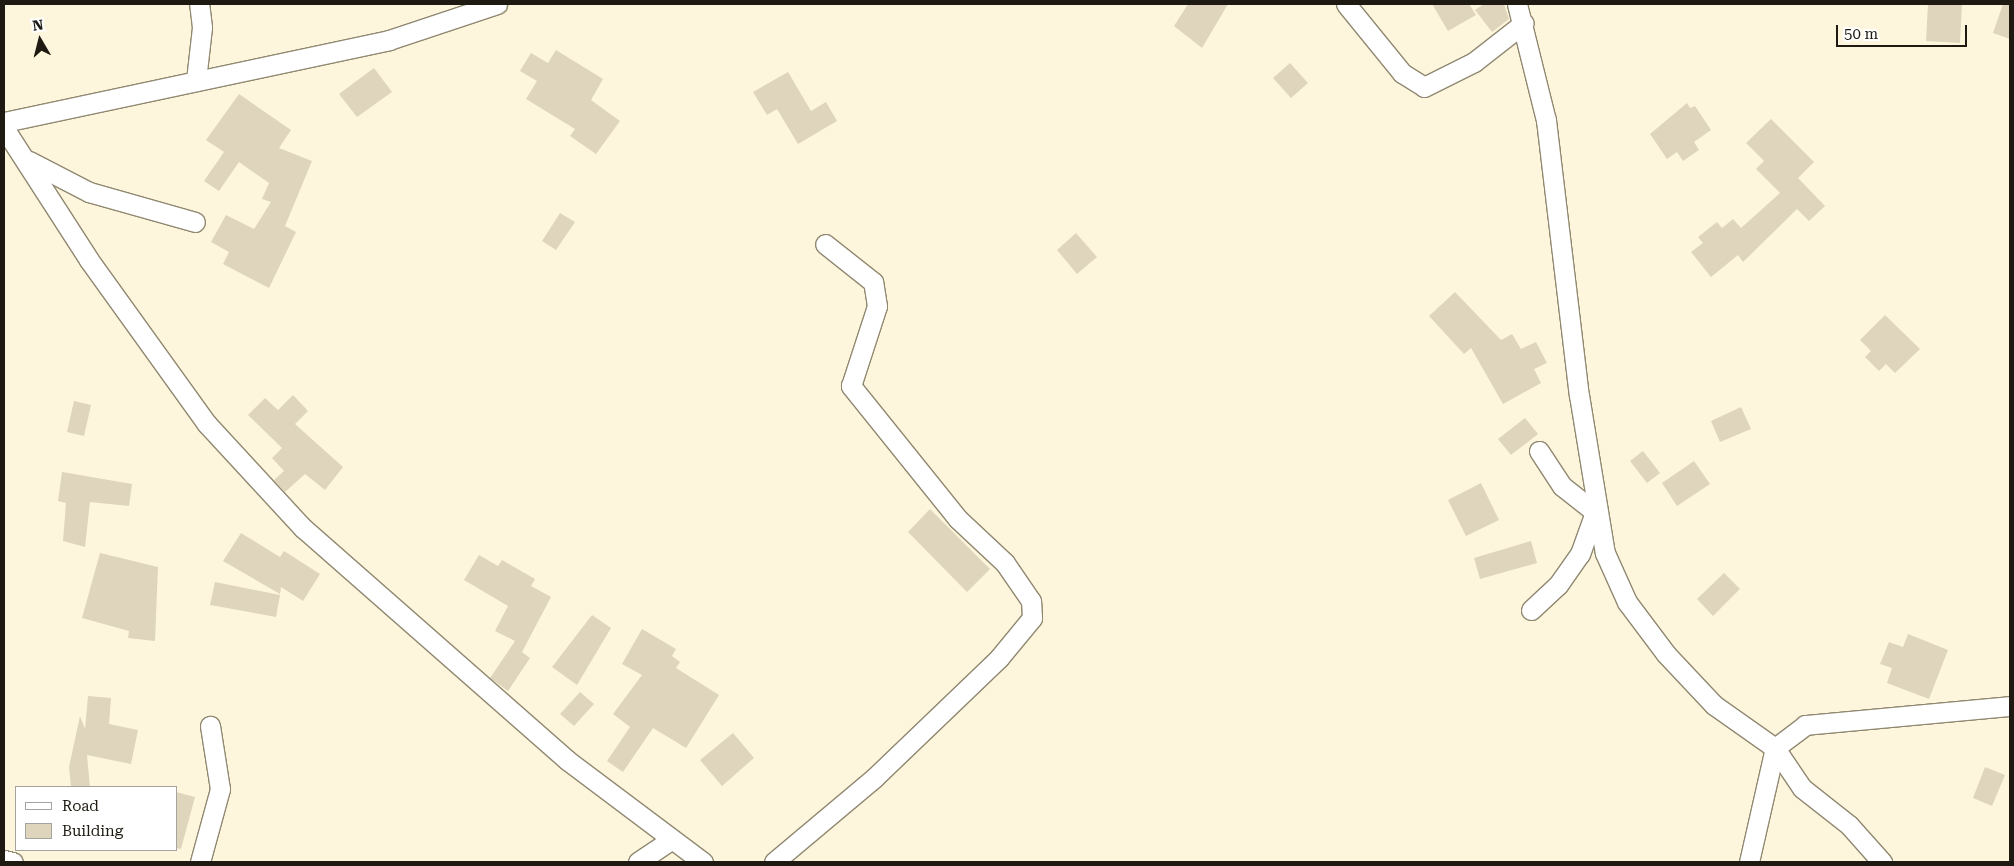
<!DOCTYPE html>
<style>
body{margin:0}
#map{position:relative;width:2014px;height:866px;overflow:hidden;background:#fef6dc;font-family:"Roboto Serif",serif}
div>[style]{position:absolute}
.building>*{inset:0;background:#ded5bc}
.roads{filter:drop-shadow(1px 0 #908871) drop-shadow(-1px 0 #908871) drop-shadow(0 1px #908871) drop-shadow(0 -1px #908871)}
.street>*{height:19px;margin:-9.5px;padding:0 9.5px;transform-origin:9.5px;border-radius:9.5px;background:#fff}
span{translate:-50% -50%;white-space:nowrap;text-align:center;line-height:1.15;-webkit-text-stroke:5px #fff;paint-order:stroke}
.frame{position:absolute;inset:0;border:5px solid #1e1a11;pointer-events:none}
.legend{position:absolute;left:15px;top:786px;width:162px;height:65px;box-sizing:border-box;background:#fff;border:1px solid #a5a3a0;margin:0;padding:6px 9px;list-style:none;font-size:15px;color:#1e1a11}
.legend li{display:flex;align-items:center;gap:10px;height:25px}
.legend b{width:25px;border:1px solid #a5a3a0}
.north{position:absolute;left:15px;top:15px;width:50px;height:50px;-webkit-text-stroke:4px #fff;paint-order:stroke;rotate:352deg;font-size:14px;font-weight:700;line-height:20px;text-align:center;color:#1e1a11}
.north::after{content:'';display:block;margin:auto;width:18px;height:22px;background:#1e1a11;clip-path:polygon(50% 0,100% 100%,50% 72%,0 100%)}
.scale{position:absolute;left:1836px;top:25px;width:131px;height:22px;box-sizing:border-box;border:2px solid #1e1a11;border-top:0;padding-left:6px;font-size:15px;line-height:18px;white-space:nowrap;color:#1e1a11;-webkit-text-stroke:4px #fff;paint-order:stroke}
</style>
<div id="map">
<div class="building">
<div style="clip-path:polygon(1188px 4px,1228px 4px,1202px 48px,1174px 26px)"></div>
<div style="clip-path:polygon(1432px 4px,1469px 4px,1476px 15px,1448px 31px)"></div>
<div style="clip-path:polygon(1484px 4px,1504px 4px,1509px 19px,1492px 32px,1475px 10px)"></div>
<div style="clip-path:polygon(1928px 4px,1962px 4px,1960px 43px,1926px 41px)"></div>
<div style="clip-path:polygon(2003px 4px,2010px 4px,2010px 39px,1993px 33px)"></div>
<div style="clip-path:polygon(556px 50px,603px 79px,591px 100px,620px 121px,596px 154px,570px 136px,575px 129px,526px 99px,537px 81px,520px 71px,531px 53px,548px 63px)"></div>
<div style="clip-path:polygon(1290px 63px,1308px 83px,1291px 98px,1273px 78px)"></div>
<div style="clip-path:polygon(374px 68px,392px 92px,357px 117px,339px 94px)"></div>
<div style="clip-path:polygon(788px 72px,811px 111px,826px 102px,837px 121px,798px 144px,777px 109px,767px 115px,753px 92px)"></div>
<div style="clip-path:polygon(239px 94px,291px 130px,279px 148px,312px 161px,285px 226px,296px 232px,269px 288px,223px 264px,229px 252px,211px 242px,226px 215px,254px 229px,271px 202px,262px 199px,269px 183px,239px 162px,219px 191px,204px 181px,224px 152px,206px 140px)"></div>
<div style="clip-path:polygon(1687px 103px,1690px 108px,1695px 106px,1711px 130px,1694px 142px,1699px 150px,1683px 161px,1677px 152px,1667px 159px,1650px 134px)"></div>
<div style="clip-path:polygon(1771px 119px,1814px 162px,1798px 178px,1825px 206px,1809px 221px,1797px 209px,1743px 262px,1738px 255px,1711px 277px,1691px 252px,1703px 243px,1698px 237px,1717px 222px,1722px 228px,1733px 219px,1741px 228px,1780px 193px,1756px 169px,1764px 161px,1746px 143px)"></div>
<div style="clip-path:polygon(560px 213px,575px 222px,556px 250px,542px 241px)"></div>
<div style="clip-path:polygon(1076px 233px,1097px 257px,1077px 274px,1057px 250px)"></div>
<div style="clip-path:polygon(1455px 292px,1501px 340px,1512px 334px,1521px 349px,1536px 342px,1547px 363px,1534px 369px,1541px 383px,1503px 404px,1471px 348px,1464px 354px,1429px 316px)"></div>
<div style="clip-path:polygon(1885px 315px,1920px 349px,1895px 373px,1886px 364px,1879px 371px,1865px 357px,1871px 351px,1860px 340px)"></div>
<div style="clip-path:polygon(293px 395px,308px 411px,295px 424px,343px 467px,325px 490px,305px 474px,285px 492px,274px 480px,284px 471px,272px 458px,282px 448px,248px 415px,265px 398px,278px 410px)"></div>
<div style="clip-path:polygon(74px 401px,91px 405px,84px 436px,67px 432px)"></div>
<div style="clip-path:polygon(1741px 407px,1751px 429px,1720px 442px,1711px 421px)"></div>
<div style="clip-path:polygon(1525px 418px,1538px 434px,1511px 455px,1498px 439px)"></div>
<div style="clip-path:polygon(1643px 451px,1660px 473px,1647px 483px,1630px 461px)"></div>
<div style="clip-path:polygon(1694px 461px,1710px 484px,1677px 506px,1662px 483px)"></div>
<div style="clip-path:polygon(62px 472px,132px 484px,129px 506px,90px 502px,85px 547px,63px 541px,66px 503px,58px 501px)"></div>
<div style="clip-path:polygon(1481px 483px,1499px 520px,1466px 536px,1448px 500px)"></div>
<div style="clip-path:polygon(930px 509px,990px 569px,967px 592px,908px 532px)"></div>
<div style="clip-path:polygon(241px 533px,280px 557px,284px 551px,320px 574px,303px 601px,281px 587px,280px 594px,223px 561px)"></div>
<div style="clip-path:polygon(1531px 541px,1537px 563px,1480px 579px,1474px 558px)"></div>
<div style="clip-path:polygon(100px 553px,158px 567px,155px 641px,128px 638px,129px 631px,82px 618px)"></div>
<div style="clip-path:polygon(479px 555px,498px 566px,502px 560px,535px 579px,531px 586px,551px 597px,522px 652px,530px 658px,508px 691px,490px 678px,515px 641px,495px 631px,508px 606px,464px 580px)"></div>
<div style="clip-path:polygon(1724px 573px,1740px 589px,1713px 616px,1697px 599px)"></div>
<div style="clip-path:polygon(215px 582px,280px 595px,276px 617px,210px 605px)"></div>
<div style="clip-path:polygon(592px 615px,611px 628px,577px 685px,552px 667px)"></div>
<div style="clip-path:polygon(642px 629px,676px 649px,672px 656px,680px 662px,676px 668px,719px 695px,686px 748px,653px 728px,623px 772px,607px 761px,630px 727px,613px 714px,642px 675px,622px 664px)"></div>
<div style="clip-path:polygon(1908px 634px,1948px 650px,1929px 699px,1887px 683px,1892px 668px,1880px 664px,1889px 642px,1903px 647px)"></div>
<div style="clip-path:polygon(580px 692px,594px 704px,574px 726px,560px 714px)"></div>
<div style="clip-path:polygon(88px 696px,111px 698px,109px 724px,138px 730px,131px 764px,87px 755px,90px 787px,71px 787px,69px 767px,80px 716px,85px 729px)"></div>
<div style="clip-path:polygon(733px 733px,754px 758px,722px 786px,700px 760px)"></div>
<div style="clip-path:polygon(1985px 767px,2005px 775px,1992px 806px,1973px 798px)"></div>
<div style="clip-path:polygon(176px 792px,195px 797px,181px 849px,176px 848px)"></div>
</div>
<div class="roads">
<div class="street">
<div style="left:1346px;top:4px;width:89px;rotate:50.9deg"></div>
<div style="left:1402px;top:73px;width:26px;rotate:32deg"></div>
<div style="left:1424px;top:87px;width:56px;rotate:-26.6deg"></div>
<div style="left:1474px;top:62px;width:63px;rotate:-38deg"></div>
<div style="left:1517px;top:4px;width:120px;rotate:76deg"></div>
<div style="left:1546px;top:120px;width:277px;rotate:83.2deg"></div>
<div style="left:1579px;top:395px;width:160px;rotate:80.7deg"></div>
<div style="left:1605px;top:553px;width:54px;rotate:65.8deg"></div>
<div style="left:1627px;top:602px;width:65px;rotate:53.1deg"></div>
<div style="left:1666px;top:654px;width:70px;rotate:46.7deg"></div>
<div style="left:1714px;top:705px;width:75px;rotate:35.2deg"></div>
<div style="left:1775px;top:748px;width:48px;rotate:56deg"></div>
<div style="left:1802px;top:788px;width:60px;rotate:38.2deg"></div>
<div style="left:1849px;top:825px;width:50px;rotate:48.3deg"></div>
<div style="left:196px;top:80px;width:53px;rotate:-83.5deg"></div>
<div style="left:202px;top:27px;width:23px;rotate:-97deg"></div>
<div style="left:4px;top:122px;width:394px;rotate:-12deg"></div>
<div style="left:389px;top:40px;width:114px;rotate:-18.4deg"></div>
<div style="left:4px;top:128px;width:157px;rotate:57.2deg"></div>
<div style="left:89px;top:260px;width:202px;rotate:54.3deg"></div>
<div style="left:207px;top:424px;width:142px;rotate:47.3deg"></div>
<div style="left:303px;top:528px;width:351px;rotate:41.3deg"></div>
<div style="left:567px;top:760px;width:170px;rotate:36.9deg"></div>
<div style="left:29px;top:161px;width:68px;rotate:27.3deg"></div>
<div style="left:89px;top:192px;width:110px;rotate:15.8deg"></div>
<div style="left:1531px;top:610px;width:37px;rotate:-43deg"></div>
<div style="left:1558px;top:585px;width:38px;rotate:-55deg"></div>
<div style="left:1580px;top:554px;width:45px;rotate:-70.3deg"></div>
<div style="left:1595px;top:512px;width:42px;rotate:-141.8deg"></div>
<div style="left:1562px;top:486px;width:42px;rotate:-123.3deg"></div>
<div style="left:4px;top:860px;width:9px;rotate:13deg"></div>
<div style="left:200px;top:862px;width:76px;rotate:-74.7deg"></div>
<div style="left:220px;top:789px;width:64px;rotate:-99deg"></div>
<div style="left:638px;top:862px;width:40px;rotate:-34deg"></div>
<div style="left:774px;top:862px;width:131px;rotate:-40deg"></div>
<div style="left:874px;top:778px;width:173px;rotate:-43.8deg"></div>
<div style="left:999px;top:658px;width:52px;rotate:-50.5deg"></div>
<div style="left:1032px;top:618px;width:17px;rotate:-93deg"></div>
<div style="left:1031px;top:601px;width:46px;rotate:-124.4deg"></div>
<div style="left:1005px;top:563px;width:64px;rotate:-136.9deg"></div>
<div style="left:958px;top:519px;width:171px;rotate:-128.8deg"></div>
<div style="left:851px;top:386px;width:84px;rotate:-72deg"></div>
<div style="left:877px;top:306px;width:24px;rotate:-99deg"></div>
<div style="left:873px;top:282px;width:61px;rotate:-141.6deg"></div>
<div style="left:1749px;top:862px;width:117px;rotate:-77.2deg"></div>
<div style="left:1775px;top:748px;width:38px;rotate:-37deg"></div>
<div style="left:1805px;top:725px;width:206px;rotate:-5.3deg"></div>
</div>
</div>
<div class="frame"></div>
<ul class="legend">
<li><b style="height:6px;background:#fff"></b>Road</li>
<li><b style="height:14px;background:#ded5bc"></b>Building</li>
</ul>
<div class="north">N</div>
<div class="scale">50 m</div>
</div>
